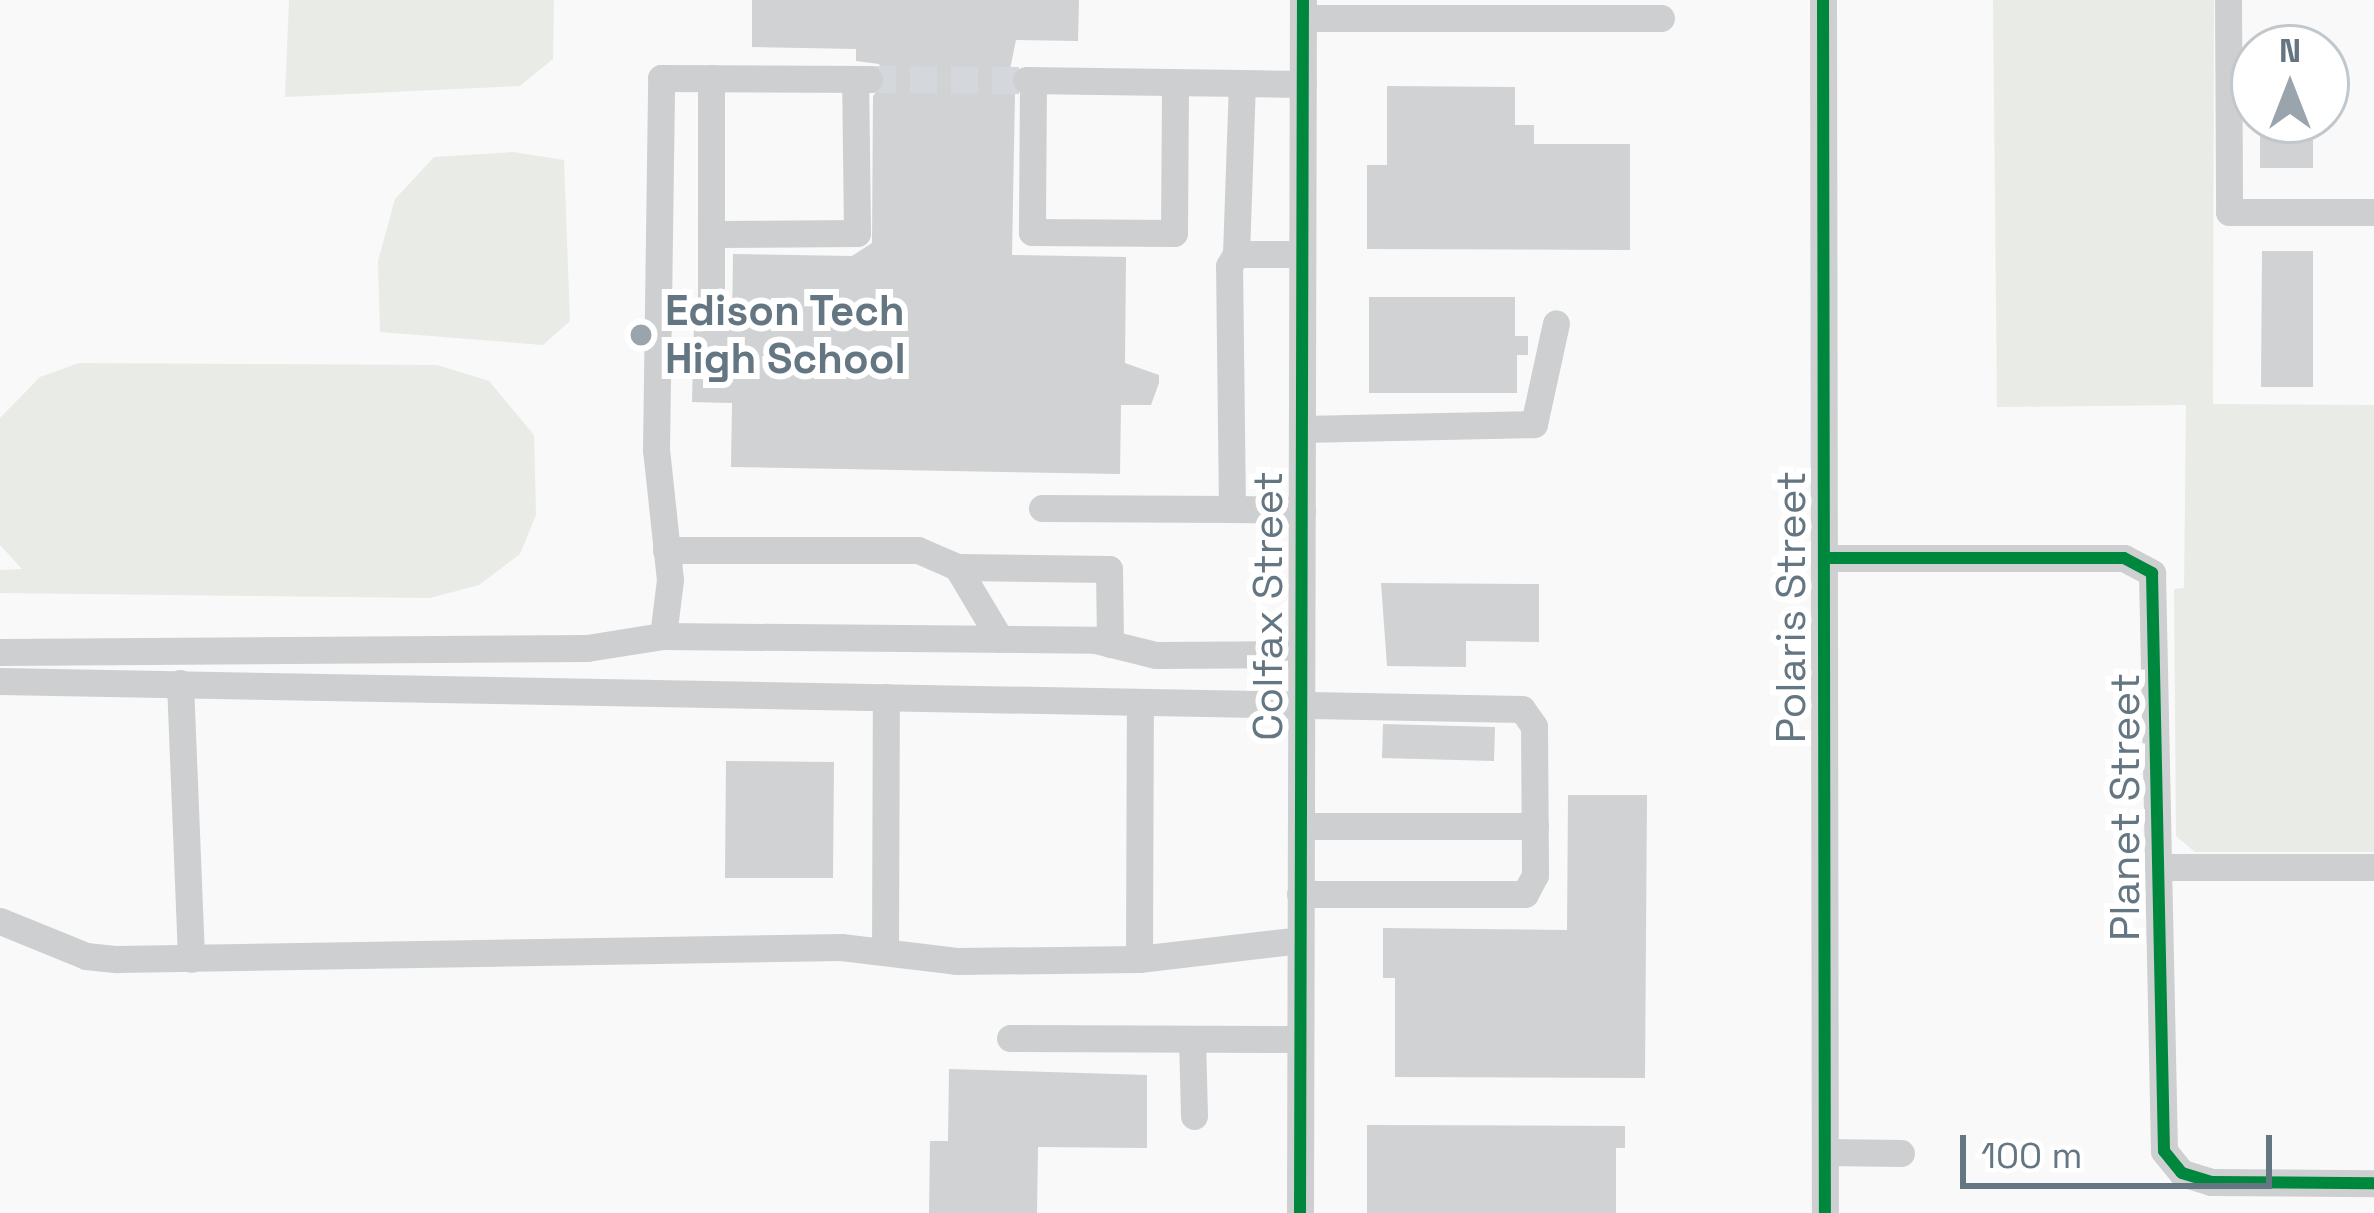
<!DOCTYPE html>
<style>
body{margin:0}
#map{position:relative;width:2374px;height:1213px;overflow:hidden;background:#f9f9f9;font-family:"Space Grotesk",sans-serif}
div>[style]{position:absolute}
.green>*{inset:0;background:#e8ebe6}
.building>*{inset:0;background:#d0d2d3}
.minor-tunnel>*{height:27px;margin-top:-13.5px;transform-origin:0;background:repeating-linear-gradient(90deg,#d4d8dc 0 27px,transparent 0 41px)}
.minor>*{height:27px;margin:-13.5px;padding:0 13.5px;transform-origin:13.5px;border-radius:13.5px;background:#cecfd0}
.cycleway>*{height:12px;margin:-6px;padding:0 6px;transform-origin:6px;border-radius:6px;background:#00873e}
.dots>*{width:33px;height:33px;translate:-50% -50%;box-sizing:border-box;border:6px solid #fff;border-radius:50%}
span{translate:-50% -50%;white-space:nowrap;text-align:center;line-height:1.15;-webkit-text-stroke:12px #fff;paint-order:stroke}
.poi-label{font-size:42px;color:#657683;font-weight:700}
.left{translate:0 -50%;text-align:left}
.street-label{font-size:42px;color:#657683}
.north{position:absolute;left:2230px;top:24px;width:120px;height:120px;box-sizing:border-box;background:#fff;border:3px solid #c1c8cd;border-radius:50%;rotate:0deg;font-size:33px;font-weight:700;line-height:48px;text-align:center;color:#657683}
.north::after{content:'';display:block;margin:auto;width:42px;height:54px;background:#99a4ac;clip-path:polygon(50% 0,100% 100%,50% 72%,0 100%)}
.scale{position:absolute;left:1960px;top:1135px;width:312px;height:54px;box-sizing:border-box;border:6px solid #657683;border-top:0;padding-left:15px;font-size:36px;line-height:42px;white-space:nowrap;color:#657683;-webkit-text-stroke:9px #fff;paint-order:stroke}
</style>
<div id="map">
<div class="green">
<div style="clip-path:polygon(289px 0,554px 0,553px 59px,520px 86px,285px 97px)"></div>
<div style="clip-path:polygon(1993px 0,2214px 0,2213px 404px,2374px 405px,2374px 852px,2195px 852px,2176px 836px,2174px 589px,2184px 588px,2186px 405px,1997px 407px)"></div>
<div style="clip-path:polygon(513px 152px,564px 160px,570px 321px,543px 345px,380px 332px,378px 261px,395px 199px,434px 157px)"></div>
<div style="clip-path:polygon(79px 363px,437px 365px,489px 381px,534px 435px,536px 515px,520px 554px,479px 585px,430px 598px,0 593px,0 570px,22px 569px,0 545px,0 418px,40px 377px)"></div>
</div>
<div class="building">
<div style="clip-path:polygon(752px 0,1079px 0,1078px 41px,1016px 40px,1008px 79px,1015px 94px,1012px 255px,1126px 257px,1125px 363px,1159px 375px,1159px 383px,1151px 405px,1121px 405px,1120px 474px,731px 467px,732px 403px,692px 402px,694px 324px,732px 324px,733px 254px,852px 256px,872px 243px,873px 96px,887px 80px,879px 64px,856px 61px,856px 49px,752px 47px)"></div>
<div style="clip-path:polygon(1387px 86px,1515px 87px,1515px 125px,1534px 125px,1534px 144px,1630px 144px,1630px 250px,1367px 249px,1367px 165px,1387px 165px)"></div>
<div style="clip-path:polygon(2260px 120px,2313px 120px,2313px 168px,2260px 168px)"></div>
<div style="clip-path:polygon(2262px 251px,2313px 251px,2313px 387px,2261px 387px)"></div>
<div style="clip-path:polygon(1369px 297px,1515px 297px,1515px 336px,1528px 336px,1528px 355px,1517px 355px,1517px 393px,1369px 393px)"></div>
<div style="clip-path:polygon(1381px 583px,1539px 584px,1539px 642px,1466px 641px,1466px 667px,1387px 666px)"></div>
<div style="clip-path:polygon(1383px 724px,1495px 727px,1494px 761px,1382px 758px)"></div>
<div style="clip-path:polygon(726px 761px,834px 762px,833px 878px,725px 878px)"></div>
<div style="clip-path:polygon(1568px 795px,1647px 795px,1645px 1078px,1395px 1077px,1395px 978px,1383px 978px,1383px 928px,1567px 930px)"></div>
<div style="clip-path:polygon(949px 1069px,1147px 1075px,1147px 1148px,1038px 1147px,1037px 1213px,929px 1213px,930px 1141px,948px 1141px)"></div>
<div style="clip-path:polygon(1367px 1125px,1625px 1126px,1625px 1148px,1616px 1148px,1616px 1213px,1367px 1213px)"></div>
</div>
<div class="minor-tunnel">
<div style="left:869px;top:79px;width:157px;rotate:0.4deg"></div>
</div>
<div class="minor">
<div style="left:1823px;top:0;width:1213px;rotate:89.91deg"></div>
<div style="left:2228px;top:0;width:212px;rotate:89.7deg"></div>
<div style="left:2229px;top:212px;width:145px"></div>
<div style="left:1303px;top:18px;width:358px"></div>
<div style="left:711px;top:78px;width:233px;rotate:90deg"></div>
<div style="left:1026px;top:80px;width:216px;rotate:0.8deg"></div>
<div style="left:1033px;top:80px;width:152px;rotate:90.4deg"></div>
<div style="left:1032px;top:232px;width:142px;rotate:0.4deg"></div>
<div style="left:1174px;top:233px;width:151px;rotate:-89.6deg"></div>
<div style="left:711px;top:234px;width:146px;rotate:-0.4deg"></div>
<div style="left:857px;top:233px;width:154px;rotate:-90.7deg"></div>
<div style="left:1236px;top:254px;width:66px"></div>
<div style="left:1302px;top:429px;width:232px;rotate:-1.2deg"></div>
<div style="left:1534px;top:424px;width:103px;rotate:-77.7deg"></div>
<div style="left:1042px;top:508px;width:190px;rotate:0.3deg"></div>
<div style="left:1302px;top:510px;width:70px;rotate:-179.2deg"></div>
<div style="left:1232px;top:509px;width:243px;rotate:-90.7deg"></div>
<div style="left:1229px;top:266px;width:14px;rotate:-60deg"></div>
<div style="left:1236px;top:254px;width:171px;rotate:-88deg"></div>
<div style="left:1242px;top:83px;width:61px;rotate:0.9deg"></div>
<div style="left:666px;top:550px;width:252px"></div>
<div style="left:918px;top:550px;width:43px;rotate:23.6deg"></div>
<div style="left:1824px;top:558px;width:300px"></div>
<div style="left:2124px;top:558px;width:32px;rotate:28deg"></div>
<div style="left:2152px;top:573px;width:578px;rotate:88.81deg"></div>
<div style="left:2164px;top:1151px;width:28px;rotate:51deg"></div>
<div style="left:2182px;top:1173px;width:30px;rotate:17deg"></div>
<div style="left:2211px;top:1182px;width:163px;rotate:0.4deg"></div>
<div style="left:663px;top:636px;width:56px;rotate:-82.9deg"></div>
<div style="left:670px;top:580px;width:131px;rotate:-96.1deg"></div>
<div style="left:656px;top:450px;width:372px;rotate:-89.2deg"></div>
<div style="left:661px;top:78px;width:208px;rotate:0.3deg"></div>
<div style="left:1000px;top:639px;width:84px;rotate:-120.8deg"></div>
<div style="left:957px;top:567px;width:152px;rotate:0.8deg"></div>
<div style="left:1109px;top:569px;width:75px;rotate:89.2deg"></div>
<div style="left:0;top:652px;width:587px;rotate:-0.39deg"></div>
<div style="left:587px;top:648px;width:77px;rotate:-9deg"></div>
<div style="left:663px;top:636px;width:432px;rotate:0.5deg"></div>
<div style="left:1095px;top:640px;width:63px;rotate:13.8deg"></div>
<div style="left:1156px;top:655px;width:145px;rotate:-0.4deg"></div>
<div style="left:0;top:681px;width:1522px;rotate:1.05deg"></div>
<div style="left:1522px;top:709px;width:21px;rotate:55deg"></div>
<div style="left:1534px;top:726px;width:149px;rotate:89.6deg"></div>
<div style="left:1535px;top:875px;width:21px;rotate:118deg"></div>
<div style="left:1525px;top:894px;width:225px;rotate:180deg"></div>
<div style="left:180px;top:683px;width:276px;rotate:87.7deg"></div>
<div style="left:1301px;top:826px;width:234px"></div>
<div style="left:2159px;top:867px;width:215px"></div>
<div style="left:0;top:921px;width:93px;rotate:22.1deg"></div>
<div style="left:86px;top:956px;width:31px;rotate:6deg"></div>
<div style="left:117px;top:959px;width:724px;rotate:-0.95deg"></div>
<div style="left:841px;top:947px;width:116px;rotate:6.9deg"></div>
<div style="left:956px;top:961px;width:183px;rotate:-0.6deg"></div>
<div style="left:1139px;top:959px;width:162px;rotate:-6.7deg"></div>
<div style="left:885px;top:952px;width:255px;rotate:-89.8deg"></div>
<div style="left:1139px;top:959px;width:252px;rotate:-89.8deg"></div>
<div style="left:1010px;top:1038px;width:290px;rotate:0.2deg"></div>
<div style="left:1192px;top:1039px;width:77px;rotate:88.5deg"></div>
<div style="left:1825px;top:1152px;width:76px;rotate:0.8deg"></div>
<div style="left:1300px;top:1213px;width:1213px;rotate:-89.86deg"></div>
</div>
<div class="cycleway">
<div style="left:1823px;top:0;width:1213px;rotate:89.91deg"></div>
<div style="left:1824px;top:558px;width:300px"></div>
<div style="left:2124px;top:558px;width:32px;rotate:28deg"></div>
<div style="left:2152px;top:573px;width:578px;rotate:88.81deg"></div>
<div style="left:2164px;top:1151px;width:28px;rotate:51deg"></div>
<div style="left:2182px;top:1173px;width:30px;rotate:17deg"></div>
<div style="left:2211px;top:1182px;width:163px;rotate:0.4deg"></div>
<div style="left:1300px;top:1213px;width:1213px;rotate:-89.86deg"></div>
</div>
<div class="dots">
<div style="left:641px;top:335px;background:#99a4ac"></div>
</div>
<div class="poi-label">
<span class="left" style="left:665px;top:335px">Edison Tech<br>High School</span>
</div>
<div class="street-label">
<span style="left:1268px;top:606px;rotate:-90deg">Colfax Street</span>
<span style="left:1791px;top:607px;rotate:-90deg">Polaris Street</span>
<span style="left:2125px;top:807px;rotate:-90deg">Planet Street</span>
</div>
<div class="north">N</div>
<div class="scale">100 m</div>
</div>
